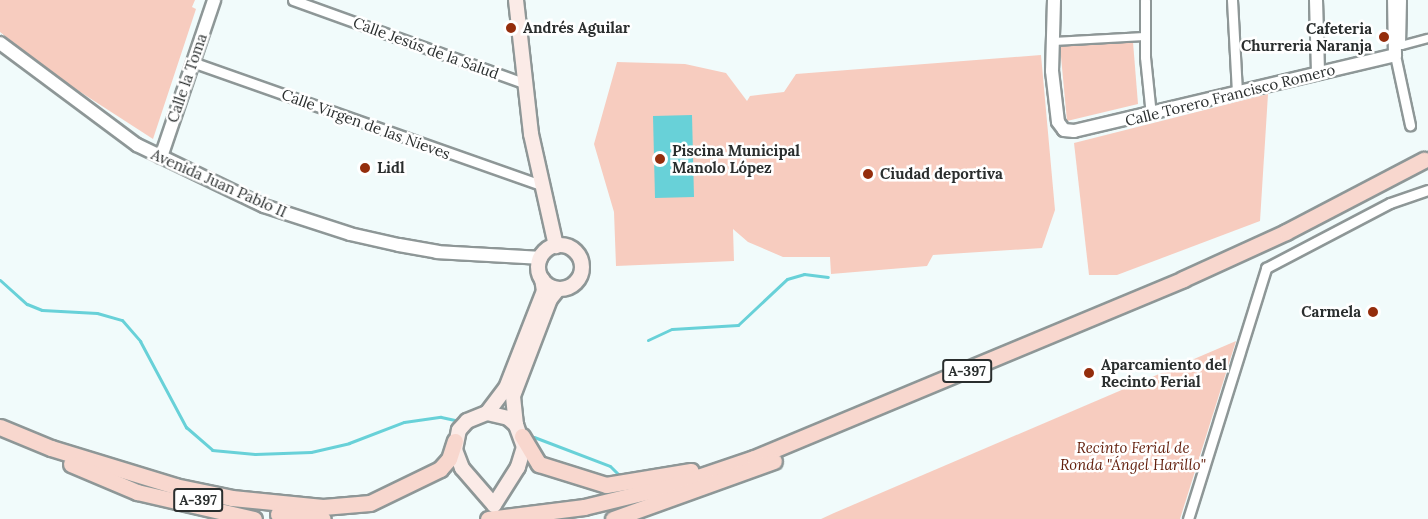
<!DOCTYPE html>
<meta charset="utf-8">
<style>
body{margin:0}
#map{position:relative;width:1428px;height:519px;overflow:hidden;background:#f1fbfb;font-family:Lora,serif}
div>[style]{position:absolute}
.green>*{inset:0;background:#f7ccbf}
.water>*{inset:0;background:#68d1d8}
.stream>*{height:3px;margin:-1.5px;padding:0 1.5px;transform-origin:1.5px;border-radius:1.5px;background:#68d1d8}
.roads{filter:drop-shadow(2px 0 #8e9797) drop-shadow(-2px 0 #8e9797) drop-shadow(0 2px #8e9797) drop-shadow(0 -2px #8e9797)}
.pedestrian>*{height:7px;margin:-3.5px;padding:0 3.5px;transform-origin:3.5px;border-radius:3.5px;background:#fff}
.minor>*{height:9px;margin:-4.5px;padding:0 4.5px;transform-origin:4.5px;border-radius:4.5px;background:#fff}
.tertiary>*{height:12px;margin:-6px;padding:0 6px;transform-origin:6px;border-radius:6px;background:#fff}
.secondary>*{height:14px;margin:-7px;padding:0 7px;transform-origin:7px;border-radius:7px;background:#fbebe7}
.secondary>.ring{margin:-7px;padding:0;box-sizing:content-box;background:none;border:14px solid #fbebe7;border-radius:50%}
.primary>*{height:15px;margin:-7.5px;padding:0 7.5px;transform-origin:7.5px;border-radius:7.5px;background:#f8d7ce}
.dots>*{width:16px;height:16px;translate:-50% -50%;box-sizing:border-box;border:3px solid #fff;border-radius:50%}
span{translate:-50% -50%;white-space:nowrap;text-align:center;line-height:1.15;-webkit-text-stroke:5px #fff;paint-order:stroke}
.shield-label span{padding:2px 4px;background:#fff;border:2px solid;border-radius:4px;-webkit-text-stroke-width:0}
.shield-label{font-size:14px;color:#2a2e2e;font-weight:700}
.poi-label{font-size:15px;color:#2a2e2e;font-weight:700}
.left{translate:0 -50%;text-align:left}
.right{translate:-100% -50%;text-align:right}
.street-label{font-size:15px;color:#2a2e2e}
.park-label{font-size:15px;color:#621e0b;font-style:italic}
</style>
<div id="map">
<div class="green">
<div style="clip-path:polygon(0 0,195px 0,192px 7px,196px 9px,153px 139px,54px 75px,0 32px)"></div>
<div style="clip-path:polygon(1133px 42px,1138px 104px,1067px 121px,1060px 46px)"></div>
<div style="clip-path:polygon(1041px 55px,1055px 210px,1042px 248px,933px 255px,927px 266px,831px 274px,830px 257px,783px 257px,748px 242px,733px 229px,734px 261px,616px 266px,614px 212px,594px 144px,617px 62px,685px 64px,726px 73px,747px 101px,750px 96px,784px 92px,796px 74px)"></div>
<div style="clip-path:polygon(1268px 94px,1260px 221px,1117px 275px,1089px 275px,1074px 143px)"></div>
<div style="clip-path:polygon(1236px 341px,1180px 519px,821px 519px,834px 513px)"></div>
</div>
<div class="water">
<div style="clip-path:polygon(692px 115px,694px 197px,655px 198px,653px 116px)"></div>
</div>
<div class="stream">
<div style="left:0;top:280px;width:36px;rotate:42deg"></div>
<div style="left:27px;top:304px;width:16px;rotate:22deg"></div>
<div style="left:42px;top:310px;width:55px;rotate:3.1deg"></div>
<div style="left:97px;top:313px;width:26px;rotate:16deg"></div>
<div style="left:122px;top:320px;width:28px;rotate:49deg"></div>
<div style="left:140px;top:341px;width:98px;rotate:61.9deg"></div>
<div style="left:186px;top:427px;width:35px;rotate:41deg"></div>
<div style="left:212px;top:450px;width:43px;rotate:5.3deg"></div>
<div style="left:255px;top:454px;width:56px;rotate:-2deg"></div>
<div style="left:311px;top:452px;width:39px;rotate:-13deg"></div>
<div style="left:349px;top:443px;width:59px;rotate:-20.9deg"></div>
<div style="left:404px;top:422px;width:37px;rotate:-8deg"></div>
<div style="left:441px;top:417px;width:14px;rotate:12deg"></div>
<div style="left:648px;top:340px;width:26px;rotate:-25deg"></div>
<div style="left:672px;top:329px;width:66px;rotate:-3.5deg"></div>
<div style="left:738px;top:325px;width:67px;rotate:-43.2deg"></div>
<div style="left:787px;top:279px;width:18px;rotate:-16deg"></div>
<div style="left:804px;top:274px;width:24px;rotate:7deg"></div>
<div style="left:534px;top:437px;width:81px;rotate:20.9deg"></div>
<div style="left:610px;top:466px;width:14px;rotate:45deg"></div>
</div>
<div class="roads">
<div class="pedestrian">
<div style="left:1402px;top:0;width:45px;rotate:91.3deg"></div>
<div style="left:1401px;top:45px;width:28px;rotate:-15deg"></div>
<div style="left:1053px;top:41px;width:91px;rotate:-3.1deg"></div>
</div>
<div class="minor">
<div style="left:293px;top:0;width:245px;rotate:19.8deg"></div>
<div style="left:1145px;top:0;width:57px;rotate:90deg"></div>
<div style="left:1145px;top:57px;width:58px;rotate:84.1deg"></div>
<div style="left:1232px;top:0;width:93px;rotate:86.9deg"></div>
<div style="left:1395px;top:55px;width:72px;rotate:77.9deg"></div>
<div style="left:192px;top:62px;width:370px;rotate:19.4deg"></div>
<div style="left:1188px;top:519px;width:263px;rotate:-72.7deg"></div>
<div style="left:1266px;top:268px;width:140px;rotate:-27.7deg"></div>
<div style="left:1390px;top:203px;width:40px;rotate:-18.9deg"></div>
</div>
<div class="tertiary">
<div style="left:1054px;top:0;width:71px;rotate:91.6deg"></div>
<div style="left:1052px;top:71px;width:51px;rotate:83.3deg"></div>
<div style="left:1058px;top:122px;width:10px;rotate:53deg"></div>
<div style="left:1064px;top:130px;width:10px;rotate:6deg"></div>
<div style="left:1074px;top:131px;width:330px;rotate:-13.3deg"></div>
<div style="left:1395px;top:55px;width:55px;rotate:-91deg"></div>
<div style="left:1316px;top:0;width:73px;rotate:88.4deg"></div>
<div style="left:0;top:43px;width:171px;rotate:36.7deg"></div>
<div style="left:137px;top:145px;width:141px;rotate:25.7deg"></div>
<div style="left:264px;top:206px;width:90px;rotate:18deg"></div>
<div style="left:350px;top:234px;width:50px;rotate:12.7deg"></div>
<div style="left:399px;top:245px;width:39px;rotate:10deg"></div>
<div style="left:437px;top:252px;width:104px;rotate:3.3deg"></div>
<div style="left:161px;top:157px;width:166px;rotate:-71.3deg"></div>
</div>
<div class="secondary">
<div style="left:516px;top:0;width:135px;rotate:83.6deg"></div>
<div style="left:531px;top:134px;width:115px;rotate:77.4deg"></div>
<div class="ring" style="left:538px;top:245px;width:30px;height:30px"></div>
<div style="left:487px;top:413px;width:22px;rotate:13deg"></div>
<div style="left:508px;top:418px;width:11px;rotate:41deg"></div>
<div style="left:516px;top:425px;width:23px;rotate:70deg"></div>
<div style="left:524px;top:447px;width:21px;rotate:107deg"></div>
<div style="left:518px;top:467px;width:45px;rotate:122.3deg"></div>
<div style="left:494px;top:505px;width:49px;rotate:-130.9deg"></div>
<div style="left:462px;top:468px;width:19px;rotate:-111deg"></div>
<div style="left:455px;top:450px;width:20px;rotate:-79deg"></div>
<div style="left:459px;top:430px;width:12px;rotate:-48deg"></div>
<div style="left:467px;top:421px;width:22px;rotate:-22deg"></div>
<div style="left:487px;top:413px;width:31px;rotate:-53deg"></div>
<div style="left:506px;top:388px;width:104px;rotate:-68.6deg"></div>
<div style="left:544px;top:291px;width:12px;rotate:-99deg"></div>
<div style="left:516px;top:425px;width:29px;rotate:-96deg"></div>
<div style="left:513px;top:396px;width:104px;rotate:-69.1deg"></div>
<div style="left:550px;top:299px;width:13px;rotate:-51deg"></div>
</div>
<div class="primary">
<div style="left:0;top:427px;width:55px;rotate:22.4deg"></div>
<div style="left:51px;top:448px;width:130px;rotate:17deg"></div>
<div style="left:175px;top:486px;width:58px;rotate:11.9deg"></div>
<div style="left:232px;top:498px;width:91px;rotate:5.6deg"></div>
<div style="left:323px;top:507px;width:47px;rotate:-4.9deg"></div>
<div style="left:370px;top:503px;width:78px;rotate:-25.9deg"></div>
<div style="left:440px;top:469px;width:13px;rotate:-48deg"></div>
<div style="left:449px;top:459px;width:19px;rotate:-72deg"></div>
<div style="left:522px;top:436px;width:33px;rotate:59deg"></div>
<div style="left:539px;top:464px;width:70px;rotate:17.4deg"></div>
<div style="left:606px;top:485px;width:86px;rotate:-9.4deg"></div>
<div style="left:71px;top:464px;width:72px;rotate:23deg"></div>
<div style="left:137px;top:492px;width:120px;rotate:13deg"></div>
<div style="left:278px;top:514px;width:45px;rotate:6.3deg"></div>
<div style="left:488px;top:519px;width:97px;rotate:-7.1deg"></div>
<div style="left:584px;top:507px;width:93px;rotate:-13.7deg"></div>
<div style="left:674px;top:485px;width:84px;rotate:-18.6deg"></div>
<div style="left:754px;top:458px;width:465px;rotate:-22.6deg"></div>
<div style="left:1183px;top:279px;width:113px;rotate:-24.5deg"></div>
<div style="left:1286px;top:232px;width:156px;rotate:-27.6deg"></div>
<div style="left:613px;top:519px;width:171px;rotate:-19.8deg"></div>
</div>
</div>
<div class="dots">
<div style="left:511px;top:28px;background:#942d0c"></div>
<div style="left:1384px;top:37px;background:#942d0c"></div>
<div style="left:660px;top:159px;background:#942d0c"></div>
<div style="left:365px;top:168px;background:#942d0c"></div>
<div style="left:868px;top:174px;background:#942d0c"></div>
<div style="left:1373px;top:312px;background:#942d0c"></div>
<div style="left:1089px;top:373px;background:#942d0c"></div>
</div>
<div class="shield-label">
<span style="left:967px;top:371px">A-397</span>
<span style="left:198px;top:500px">A-397</span>
</div>
<div class="poi-label">
<span class="left" style="left:523px;top:28px">Andrés Aguilar</span>
<span class="right" style="left:1372px;top:37px">Cafeteria<br>Churreria Naranja</span>
<span class="left" style="left:672px;top:159px">Piscina Municipal<br>Manolo López</span>
<span class="left" style="left:377px;top:168px">Lidl</span>
<span class="left" style="left:880px;top:174px">Ciudad deportiva</span>
<span class="right" style="left:1361px;top:312px">Carmela</span>
<span class="left" style="left:1101px;top:373px">Aparcamiento del<br>Recinto Ferial</span>
</div>
<div class="street-label">
<span style="left:426px;top:48px;rotate:20deg">Calle Jesús de la Salud</span>
<span style="left:187px;top:78px;rotate:-71deg">Calle la Toma</span>
<span style="left:1230px;top:95px;rotate:-14deg">Calle Torero Francisco Romero</span>
<span style="left:366px;top:124px;rotate:20deg">Calle Virgen de las Nieves</span>
<span style="left:219px;top:183px;rotate:24deg">Avenida Juan Pablo II</span>
</div>
<div class="park-label">
<span style="left:1133px;top:456px">Recinto Ferial de<br>Ronda "Ángel Harillo"</span>
</div>
</div>
